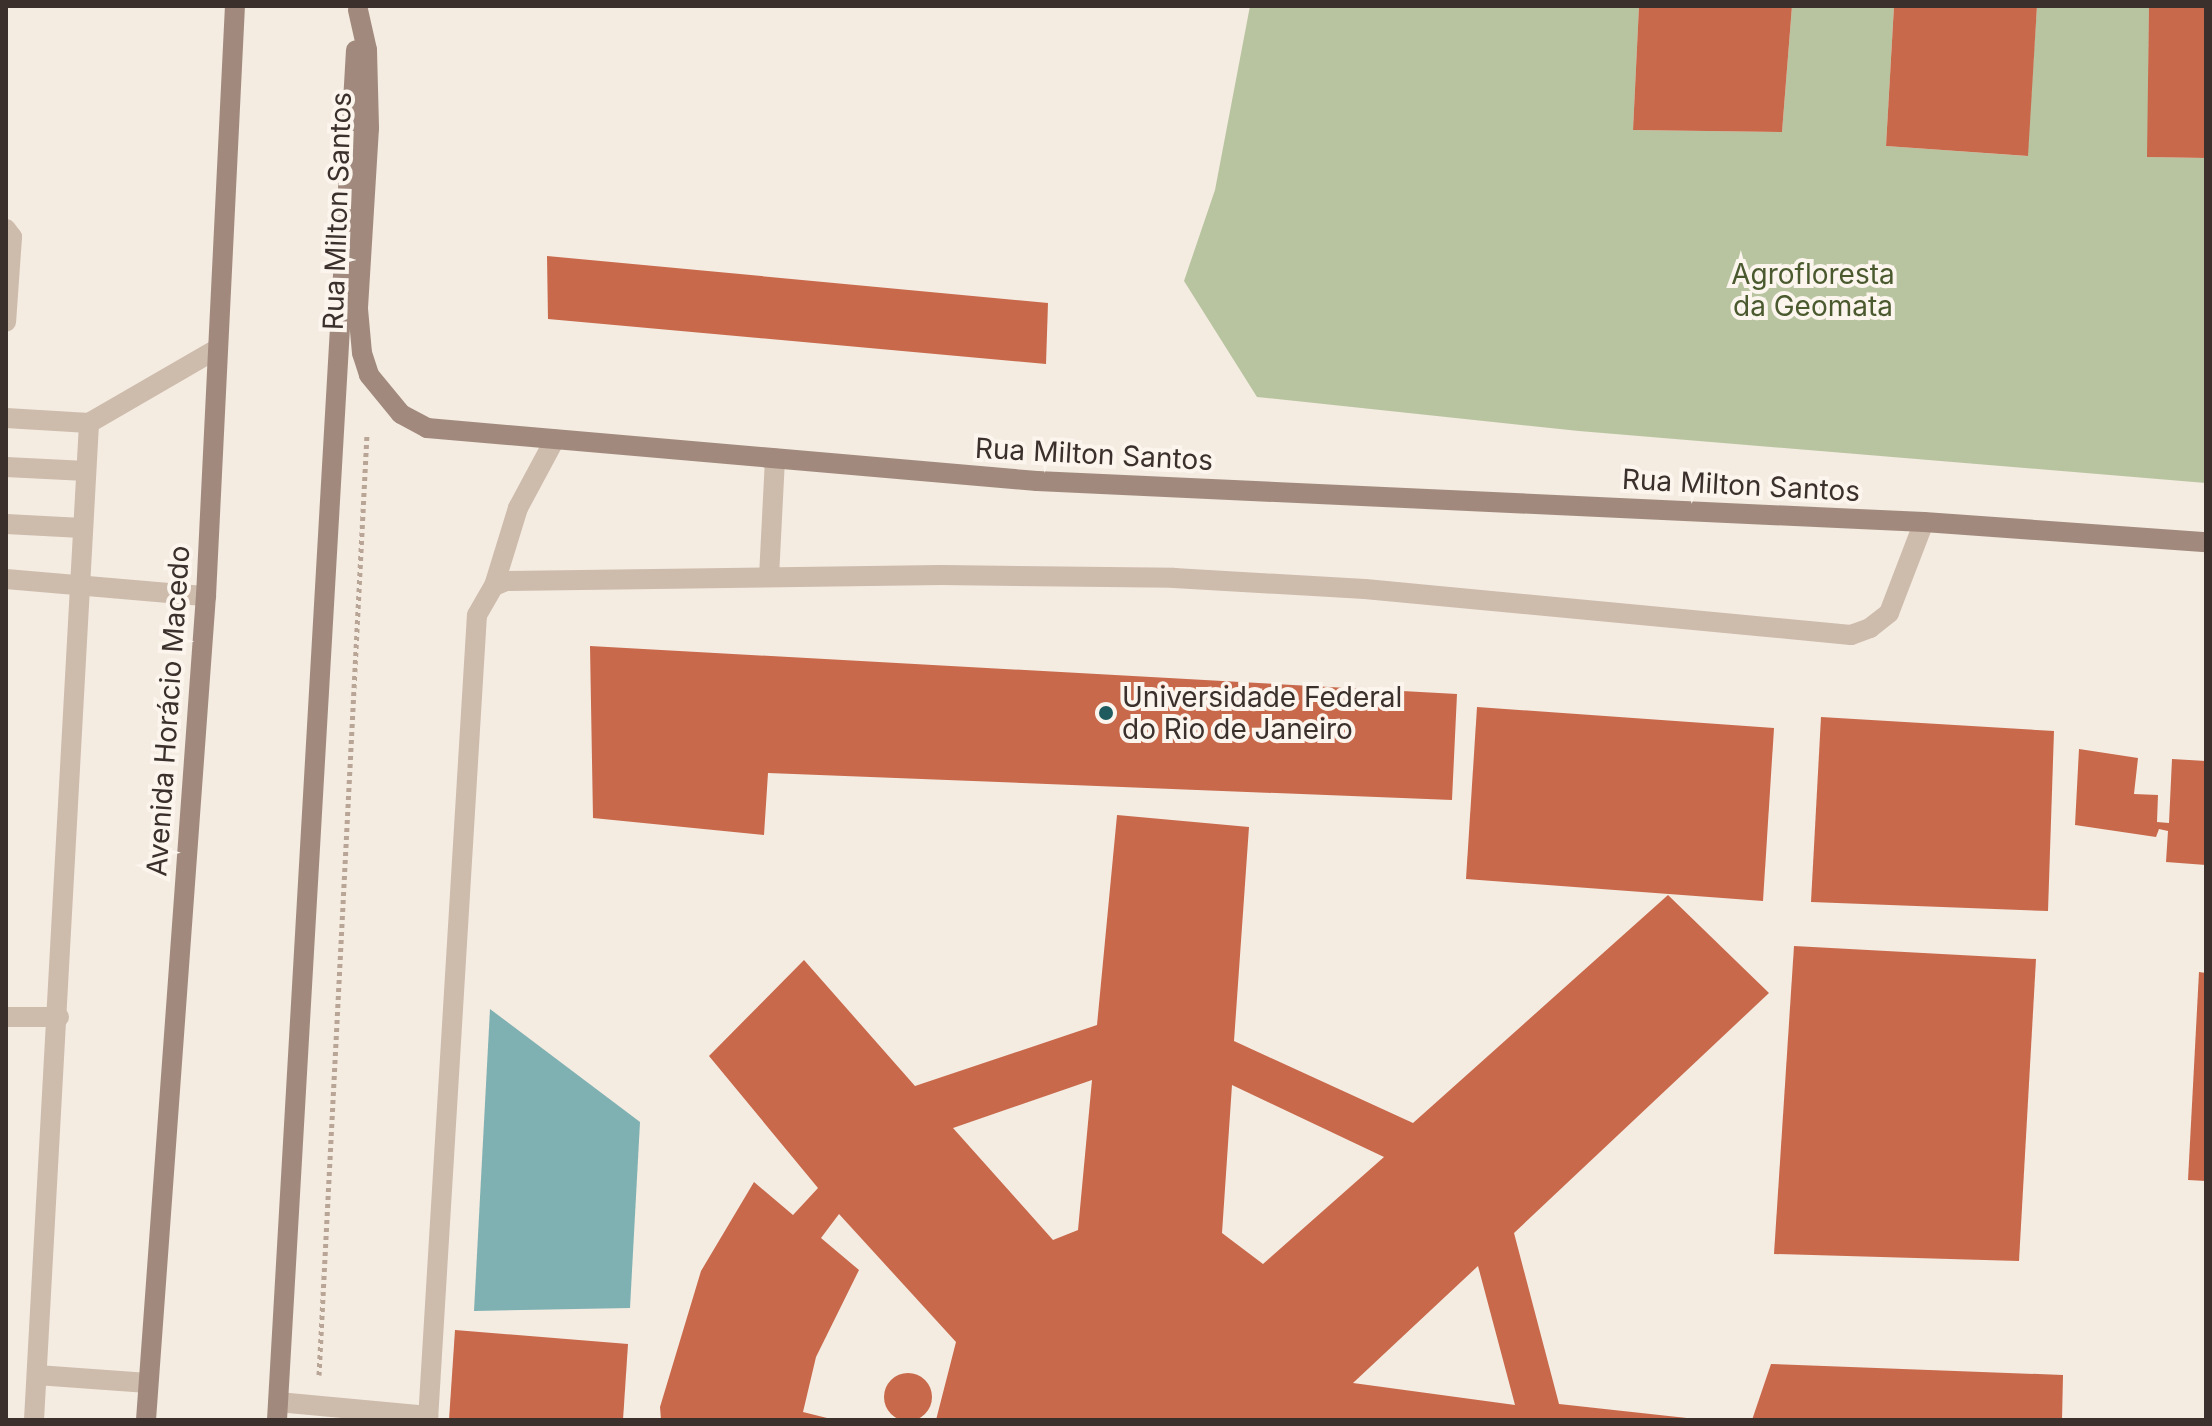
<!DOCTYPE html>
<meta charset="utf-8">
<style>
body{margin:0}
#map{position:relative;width:2212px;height:1426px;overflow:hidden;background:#f4ebe1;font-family:Inter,sans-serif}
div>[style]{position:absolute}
.green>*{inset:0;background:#b8c4a0}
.water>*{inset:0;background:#7fb0b2}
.building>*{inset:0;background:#c8694b}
.round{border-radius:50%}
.path>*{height:5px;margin-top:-2.5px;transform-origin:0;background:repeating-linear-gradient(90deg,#b9a596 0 4px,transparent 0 8px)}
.lane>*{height:20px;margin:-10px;padding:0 10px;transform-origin:10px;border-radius:10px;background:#cdbbac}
.secondary>*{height:20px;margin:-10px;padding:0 10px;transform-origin:10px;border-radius:10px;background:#a18a7d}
.dots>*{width:22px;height:22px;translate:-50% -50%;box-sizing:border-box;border:4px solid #fbf5ee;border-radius:50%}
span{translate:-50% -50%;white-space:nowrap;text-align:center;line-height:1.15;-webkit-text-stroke:8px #fbf5ee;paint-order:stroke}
.street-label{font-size:28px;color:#3b302b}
.park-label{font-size:28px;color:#4a5a2e}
.poi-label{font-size:28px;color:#3b302b}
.left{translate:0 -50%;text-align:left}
.frame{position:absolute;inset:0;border:8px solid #3b302b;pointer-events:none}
</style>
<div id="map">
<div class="green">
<div style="clip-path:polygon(1250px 6px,1639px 6px,1633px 130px,1782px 132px,1792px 6px,1894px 6px,1886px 146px,2027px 156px,2037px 6px,2149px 6px,2148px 157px,2206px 158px,2206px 483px,1579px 431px,1257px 397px,1184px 281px,1215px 190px)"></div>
</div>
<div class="water">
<div style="clip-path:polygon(490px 1009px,640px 1122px,630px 1308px,474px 1311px)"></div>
</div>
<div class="building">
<div style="clip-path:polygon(1639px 6px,1792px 6px,1782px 132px,1633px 130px)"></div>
<div style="clip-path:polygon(1894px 6px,2037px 6px,2028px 156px,1886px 146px)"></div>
<div style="clip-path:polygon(2149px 6px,2206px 6px,2206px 158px,2147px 157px)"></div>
<div style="clip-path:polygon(547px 256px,1048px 303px,1046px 364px,548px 319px)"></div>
<div style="clip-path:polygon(590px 646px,1457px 694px,1452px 800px,768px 773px,764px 835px,593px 818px)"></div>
<div style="clip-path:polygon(1477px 707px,1774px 728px,1763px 901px,1466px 879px)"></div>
<div style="clip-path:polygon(1821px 717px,2054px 731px,2048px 911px,1811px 902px)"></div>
<div style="clip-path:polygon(2079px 749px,2138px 758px,2134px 794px,2158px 795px,2157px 822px,2169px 823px,2172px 759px,2206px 761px,2206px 865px,2166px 862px,2168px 831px,2159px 829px,2156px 837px,2075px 825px)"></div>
<div style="clip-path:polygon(evenodd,1117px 815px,1249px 827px,1234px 1041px,1413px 1123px,1668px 895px,1769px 993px,1514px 1233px,1559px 1404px,1705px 1420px,936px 1420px,956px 1342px,839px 1214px,821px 1238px,859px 1270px,816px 1357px,803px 1412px,835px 1420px,661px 1420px,660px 1407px,701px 1271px,754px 1182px,793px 1215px,818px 1188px,709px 1056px,804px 960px,915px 1086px,1097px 1025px,1117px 815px,1092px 1080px,1078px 1230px,1053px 1240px,953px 1128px,1092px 1080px,1117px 815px,1232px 1085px,1384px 1157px,1263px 1264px,1222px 1233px,1232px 1085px,1117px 815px,1478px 1266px,1515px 1405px,1353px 1383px,1478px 1266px)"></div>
<div style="clip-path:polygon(1794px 946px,2036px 959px,2019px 1261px,1774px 1254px)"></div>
<div style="clip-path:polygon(2199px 972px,2206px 973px,2206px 1181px,2188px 1180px)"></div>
<div style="clip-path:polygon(455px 1330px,628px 1344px,623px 1420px,449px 1420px)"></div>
<div style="clip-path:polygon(1771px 1364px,2063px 1375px,2062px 1420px,1752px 1420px)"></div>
<div class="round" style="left:884px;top:1373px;width:48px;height:48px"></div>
</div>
<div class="path">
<div style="left:319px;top:1375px;width:941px;rotate:-87.08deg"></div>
</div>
<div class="lane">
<div style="left:6px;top:229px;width:10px;rotate:53deg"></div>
<div style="left:12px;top:237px;width:85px;rotate:94deg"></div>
<div style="left:6px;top:418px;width:83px;rotate:3.4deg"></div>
<div style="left:89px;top:423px;width:146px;rotate:-30.1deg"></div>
<div style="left:6px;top:467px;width:80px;rotate:2.9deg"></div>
<div style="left:6px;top:524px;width:76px;rotate:3deg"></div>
<div style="left:769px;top:577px;width:119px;rotate:-87.1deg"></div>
<div style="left:6px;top:579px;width:201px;rotate:4.9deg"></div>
<div style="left:494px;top:586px;width:82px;rotate:-72.9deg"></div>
<div style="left:518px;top:508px;width:78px;rotate:-61.8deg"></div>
<div style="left:6px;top:1017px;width:53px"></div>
<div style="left:37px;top:1375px;width:111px;rotate:4.1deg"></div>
<div style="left:278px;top:1402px;width:151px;rotate:5.3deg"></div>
<div style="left:34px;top:1420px;width:999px;rotate:-86.84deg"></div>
<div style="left:428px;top:1420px;width:806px;rotate:-86.52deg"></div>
<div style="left:477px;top:615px;width:34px;rotate:-60deg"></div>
<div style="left:494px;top:586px;width:13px;rotate:-23deg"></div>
<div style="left:506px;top:581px;width:435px;rotate:-0.8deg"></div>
<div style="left:941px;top:575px;width:233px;rotate:0.7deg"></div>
<div style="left:1174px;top:578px;width:191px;rotate:3.3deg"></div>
<div style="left:1365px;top:589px;width:488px;rotate:5.4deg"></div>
<div style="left:1851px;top:635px;width:20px;rotate:-20deg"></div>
<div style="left:1870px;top:628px;width:24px;rotate:-38deg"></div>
<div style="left:1889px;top:613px;width:97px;rotate:-69deg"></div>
</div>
<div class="secondary">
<div style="left:358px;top:10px;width:41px;rotate:77.3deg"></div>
<div style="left:367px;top:50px;width:78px;rotate:88.5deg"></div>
<div style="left:369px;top:128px;width:181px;rotate:93.5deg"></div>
<div style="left:358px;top:309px;width:44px;rotate:84.8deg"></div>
<div style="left:362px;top:353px;width:23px;rotate:72deg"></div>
<div style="left:369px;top:375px;width:50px;rotate:50.6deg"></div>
<div style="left:401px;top:414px;width:30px;rotate:28deg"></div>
<div style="left:427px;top:428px;width:612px;rotate:4.97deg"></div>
<div style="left:1037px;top:481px;width:888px;rotate:2.65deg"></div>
<div style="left:1924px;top:522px;width:283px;rotate:4.1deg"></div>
<div style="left:146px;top:1420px;width:826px;rotate:-85.84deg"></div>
<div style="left:206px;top:596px;width:591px;rotate:-87.19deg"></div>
<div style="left:277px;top:1420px;width:1372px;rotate:-86.7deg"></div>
</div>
<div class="dots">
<div style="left:1106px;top:713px;background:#1f5a5e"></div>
</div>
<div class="street-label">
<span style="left:337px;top:211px;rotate:-88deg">Rua Milton Santos</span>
<span style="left:1094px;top:454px;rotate:3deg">Rua Milton Santos</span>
<span style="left:1741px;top:485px;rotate:3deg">Rua Milton Santos</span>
<span style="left:168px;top:711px;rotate:-86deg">Avenida Horácio Macedo</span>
</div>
<div class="park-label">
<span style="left:1813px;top:290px">Agrofloresta<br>da Geomata</span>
</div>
<div class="poi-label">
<span class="left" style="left:1122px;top:713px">Universidade Federal<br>do Rio de Janeiro</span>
</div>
<div class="frame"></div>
</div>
